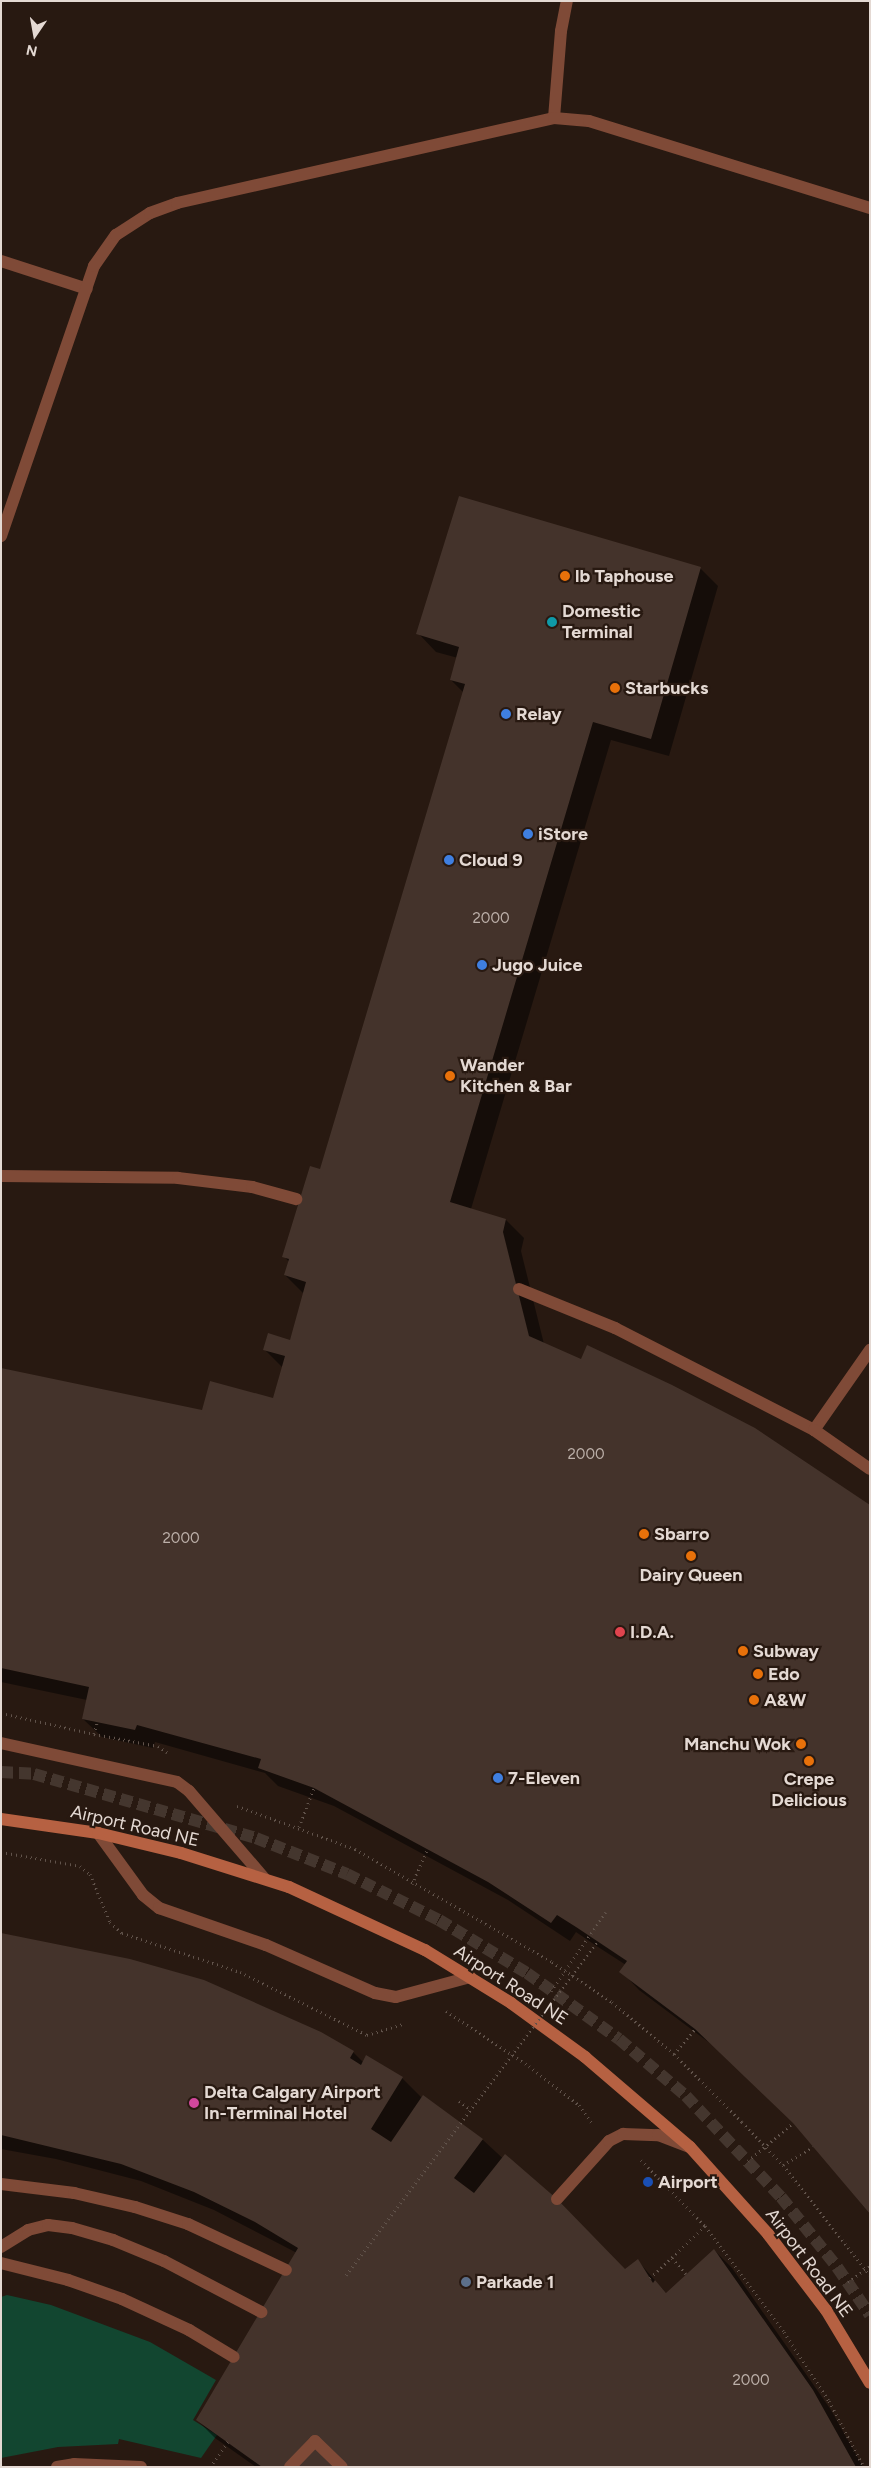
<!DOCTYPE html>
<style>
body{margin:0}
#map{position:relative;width:871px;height:2468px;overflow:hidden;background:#281911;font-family:Figtree,sans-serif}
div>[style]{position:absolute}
.green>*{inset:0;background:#124630}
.shadow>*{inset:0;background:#0007}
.building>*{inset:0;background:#44332b}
.secondary-tunnel>*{height:12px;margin-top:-6px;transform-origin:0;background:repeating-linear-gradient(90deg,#44362e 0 12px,transparent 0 18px)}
.path>*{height:3px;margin-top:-1.5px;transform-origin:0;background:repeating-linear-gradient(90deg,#61534b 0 1px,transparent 0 5px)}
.lane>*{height:12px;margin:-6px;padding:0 6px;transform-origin:6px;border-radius:6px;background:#7f4a37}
.secondary>*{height:12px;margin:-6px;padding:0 6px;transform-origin:6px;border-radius:6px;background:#b66142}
.path-bridge>*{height:3px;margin-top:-1.5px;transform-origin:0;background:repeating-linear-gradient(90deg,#61534b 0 1px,transparent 0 5px)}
.dots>*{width:14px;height:14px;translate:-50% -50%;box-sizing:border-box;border:2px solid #281911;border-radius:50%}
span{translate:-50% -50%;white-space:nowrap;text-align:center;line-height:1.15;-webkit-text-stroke:4.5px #281911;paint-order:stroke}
.number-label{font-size:15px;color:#bcb0a9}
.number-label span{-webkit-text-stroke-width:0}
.poi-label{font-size:18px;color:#e4d9d3;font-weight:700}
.left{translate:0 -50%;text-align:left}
.right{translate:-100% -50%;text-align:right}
.street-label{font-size:18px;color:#e4d9d3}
.frame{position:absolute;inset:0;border:2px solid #e4d9d3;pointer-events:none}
.north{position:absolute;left:10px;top:10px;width:50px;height:50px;-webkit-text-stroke:4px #281911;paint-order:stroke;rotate:192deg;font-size:14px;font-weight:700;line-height:20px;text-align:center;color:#e4d9d3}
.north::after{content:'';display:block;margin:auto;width:18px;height:22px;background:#e4d9d3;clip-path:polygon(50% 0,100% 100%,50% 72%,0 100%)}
</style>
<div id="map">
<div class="green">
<div style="clip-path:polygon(7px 2295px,51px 2305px,150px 2342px,216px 2380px,193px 2420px,217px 2435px,201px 2458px,119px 2439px,118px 2444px,58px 2447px,1px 2458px,1px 2297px)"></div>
</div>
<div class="shadow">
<div style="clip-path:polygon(700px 568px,718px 586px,669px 756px,611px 740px,471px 1209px,506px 1220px,524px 1238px,521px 1251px,544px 1344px,870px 1507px,870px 2214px,797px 2126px,715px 2047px,639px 1990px,621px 1971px,626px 1965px,595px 1945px,576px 1932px,570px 1941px,508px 1900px,334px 1806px,278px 1786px,265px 1773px,155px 1742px,153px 1748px,102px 1737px,83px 1719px,87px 1700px,1px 1682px,1px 1370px,203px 1411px,273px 1400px,283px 1368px,265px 1350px,291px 1341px,304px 1294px,285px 1275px,289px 1262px,284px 1256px,321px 1171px,464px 693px,451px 680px,458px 658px,436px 652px,418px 633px)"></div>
<div style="clip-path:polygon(1px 1935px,353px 2052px,363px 2062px,366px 2057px,402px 2078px,422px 2098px,483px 2140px,625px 2271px,638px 2261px,667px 2294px,714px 2250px,732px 2268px,831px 2410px,863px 2467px,256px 2467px,215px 2438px,197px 2420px,297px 2253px,214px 2210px,141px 2181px,56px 2159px,1px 2149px)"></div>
</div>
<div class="building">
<div style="clip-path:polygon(459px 496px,701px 567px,651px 739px,593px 722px,450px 1202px,506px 1219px,503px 1232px,529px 1336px,581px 1359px,587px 1345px,672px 1385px,755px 1428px,870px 1505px,870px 2214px,793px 2123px,695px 2029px,619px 1972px,627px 1961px,576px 1927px,557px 1915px,551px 1923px,488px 1882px,314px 1788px,258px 1768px,261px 1759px,137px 1725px,135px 1730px,82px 1719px,89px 1687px,1px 1668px,1px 1368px,202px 1410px,210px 1381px,273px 1398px,285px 1356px,263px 1350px,268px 1333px,290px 1340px,306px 1282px,284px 1275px,289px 1259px,282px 1257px,310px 1166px,320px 1169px,465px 684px,450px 680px,459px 647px,416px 634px)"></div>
<div style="clip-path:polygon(1px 1933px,130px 1959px,204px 1980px,321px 2032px,354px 2051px,350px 2058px,361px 2065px,366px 2055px,403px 2077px,371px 2129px,391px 2142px,423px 2095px,483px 2139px,454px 2178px,474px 2193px,505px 2154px,557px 2199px,625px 2269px,638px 2259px,653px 2283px,655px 2280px,666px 2293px,714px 2249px,813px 2390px,856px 2467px,262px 2467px,196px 2420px,298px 2248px,255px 2222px,194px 2192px,121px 2164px,1px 2135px)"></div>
</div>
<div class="secondary-tunnel">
<div style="left:1px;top:1772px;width:33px;rotate:3deg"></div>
<div style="left:34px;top:1774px;width:231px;rotate:16.1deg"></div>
<div style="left:256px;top:1838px;width:98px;rotate:21.6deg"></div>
<div style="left:347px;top:1874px;width:103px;rotate:26.6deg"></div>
<div style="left:439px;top:1920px;width:103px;rotate:31.1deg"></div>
<div style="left:527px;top:1973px;width:113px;rotate:35.7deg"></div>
<div style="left:619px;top:2039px;width:88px;rotate:40.4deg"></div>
<div style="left:686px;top:2096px;width:139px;rotate:46.8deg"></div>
<div style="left:781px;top:2197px;width:90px;rotate:51.3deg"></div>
<div style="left:837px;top:2267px;width:58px;rotate:55.5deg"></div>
</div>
<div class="path">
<div style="left:1px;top:1713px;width:95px;rotate:12.7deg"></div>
<div style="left:94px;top:1734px;width:11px;rotate:-75deg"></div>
<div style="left:94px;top:1734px;width:65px;rotate:10.6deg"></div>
<div style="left:158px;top:1746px;width:11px;rotate:34deg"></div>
<div style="left:237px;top:1806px;width:126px;rotate:20deg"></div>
<div style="left:355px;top:1849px;width:227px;rotate:29.8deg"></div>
<div style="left:552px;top:1962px;width:72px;rotate:33.7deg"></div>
<div style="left:612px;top:2002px;width:81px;rotate:40deg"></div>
<div style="left:674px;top:2054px;width:96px;rotate:45deg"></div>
<div style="left:742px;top:2122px;width:59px;rotate:46.4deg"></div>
<div style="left:783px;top:2165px;width:140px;rotate:51.7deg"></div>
<div style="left:299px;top:1827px;width:42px;rotate:-69deg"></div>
<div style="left:1px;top:1852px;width:80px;rotate:10deg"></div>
<div style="left:80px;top:1866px;width:13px;rotate:39deg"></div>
<div style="left:90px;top:1874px;width:52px;rotate:67.4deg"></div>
<div style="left:110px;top:1922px;width:16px;rotate:43deg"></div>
<div style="left:122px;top:1933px;width:124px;rotate:18.3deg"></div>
<div style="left:240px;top:1972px;width:142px;rotate:26.4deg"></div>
<div style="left:367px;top:2035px;width:37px;rotate:-17deg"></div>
<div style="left:412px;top:1884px;width:36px;rotate:-66deg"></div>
<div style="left:551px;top:1991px;width:96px;rotate:-55.2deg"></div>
<div style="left:446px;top:2011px;width:100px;rotate:33.5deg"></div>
<div style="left:529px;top:2066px;width:63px;rotate:38deg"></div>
<div style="left:579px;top:2105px;width:21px;rotate:55deg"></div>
<div style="left:674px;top:2054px;width:33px;rotate:-50deg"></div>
<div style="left:459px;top:2101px;width:14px;rotate:36deg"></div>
<div style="left:641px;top:2160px;width:92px;rotate:45.9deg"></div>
<div style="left:705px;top:2226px;width:132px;rotate:53.3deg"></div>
<div style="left:784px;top:2332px;width:82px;rotate:56.9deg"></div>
<div style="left:829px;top:2401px;width:75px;rotate:62.1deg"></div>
<div style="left:748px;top:2161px;width:59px;rotate:-40.2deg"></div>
<div style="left:783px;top:2165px;width:35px;rotate:-31deg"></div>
<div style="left:672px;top:2258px;width:21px;rotate:49deg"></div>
<div style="left:650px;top:2278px;width:76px;rotate:-43.4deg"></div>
<div style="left:848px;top:2282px;width:27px;rotate:-36deg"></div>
<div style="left:210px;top:2467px;width:32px;rotate:-55deg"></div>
</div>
<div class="lane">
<div style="left:554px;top:118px;width:87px;rotate:-85.4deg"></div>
<div style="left:561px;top:31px;width:31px;rotate:-79deg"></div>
<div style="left:1px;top:261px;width:90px;rotate:18deg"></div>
<div style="left:1px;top:536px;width:286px;rotate:-71deg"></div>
<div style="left:94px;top:266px;width:38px;rotate:-55deg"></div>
<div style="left:116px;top:235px;width:40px;rotate:-32.9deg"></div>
<div style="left:150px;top:213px;width:29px;rotate:-20deg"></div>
<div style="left:177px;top:203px;width:386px;rotate:-12.7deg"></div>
<div style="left:554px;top:118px;width:35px;rotate:5deg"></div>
<div style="left:589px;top:121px;width:294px;rotate:17.2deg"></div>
<div style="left:1px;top:1176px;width:177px;rotate:0.6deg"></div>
<div style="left:178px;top:1178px;width:75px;rotate:6.9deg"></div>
<div style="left:252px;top:1187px;width:46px;rotate:15.3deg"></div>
<div style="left:519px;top:1289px;width:104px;rotate:22.1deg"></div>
<div style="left:615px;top:1328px;width:224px;rotate:27.1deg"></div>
<div style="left:814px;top:1430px;width:98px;rotate:-55deg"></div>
<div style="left:814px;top:1430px;width:68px;rotate:34.9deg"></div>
<div style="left:1px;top:1743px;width:180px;rotate:12.5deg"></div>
<div style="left:177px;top:1782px;width:15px;rotate:37deg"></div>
<div style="left:189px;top:1791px;width:115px;rotate:49.2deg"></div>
<div style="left:98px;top:1833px;width:77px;rotate:54deg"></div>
<div style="left:143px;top:1895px;width:21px;rotate:39deg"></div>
<div style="left:159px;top:1908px;width:113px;rotate:19.1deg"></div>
<div style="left:266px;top:1945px;width:119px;rotate:23.8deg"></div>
<div style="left:375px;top:1993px;width:21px;rotate:11deg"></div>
<div style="left:396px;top:1997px;width:77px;rotate:-15.1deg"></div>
<div style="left:1px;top:2184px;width:74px;rotate:7deg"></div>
<div style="left:74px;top:2193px;width:63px;rotate:12.9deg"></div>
<div style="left:135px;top:2207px;width:56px;rotate:17.8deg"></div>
<div style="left:188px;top:2224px;width:108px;rotate:25.1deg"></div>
<div style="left:557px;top:2199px;width:78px;rotate:-48.1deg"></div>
<div style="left:609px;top:2141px;width:16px;rotate:-27deg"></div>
<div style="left:623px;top:2134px;width:35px;rotate:2deg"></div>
<div style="left:658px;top:2135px;width:34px;rotate:21deg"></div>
<div style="left:1px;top:2247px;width:32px;rotate:-32deg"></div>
<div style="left:28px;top:2230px;width:21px;rotate:-14deg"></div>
<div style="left:48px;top:2225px;width:24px;rotate:7deg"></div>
<div style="left:72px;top:2228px;width:43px;rotate:16.3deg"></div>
<div style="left:113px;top:2240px;width:55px;rotate:22.4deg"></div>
<div style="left:164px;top:2261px;width:110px;rotate:27.7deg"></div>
<div style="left:1px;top:2263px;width:69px;rotate:14.2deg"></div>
<div style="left:68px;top:2280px;width:57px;rotate:19.4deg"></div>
<div style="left:122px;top:2299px;width:74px;rotate:24.8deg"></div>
<div style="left:189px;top:2330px;width:52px;rotate:31deg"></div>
<div style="left:57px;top:2467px;width:17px;rotate:-10deg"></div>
<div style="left:74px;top:2464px;width:67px;rotate:2.6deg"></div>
<div style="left:290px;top:2467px;width:36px;rotate:-46deg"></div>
<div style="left:315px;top:2441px;width:37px;rotate:44deg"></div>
</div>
<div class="secondary">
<div style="left:1px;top:1819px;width:98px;rotate:8.2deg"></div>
<div style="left:98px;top:1833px;width:85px;rotate:13.5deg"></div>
<div style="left:181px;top:1853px;width:113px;rotate:17.5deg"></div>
<div style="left:289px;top:1887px;width:150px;rotate:24.9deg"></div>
<div style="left:425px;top:1950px;width:101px;rotate:31.6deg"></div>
<div style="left:511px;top:2003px;width:92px;rotate:36.1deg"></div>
<div style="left:585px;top:2057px;width:138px;rotate:40.6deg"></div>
<div style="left:690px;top:2147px;width:117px;rotate:48.1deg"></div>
<div style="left:768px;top:2234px;width:96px;rotate:52.7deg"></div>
<div style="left:826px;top:2310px;width:85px;rotate:58.9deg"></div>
</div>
<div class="path-bridge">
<div style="left:346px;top:2275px;width:418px;rotate:-53deg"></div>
</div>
<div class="dots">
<div style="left:565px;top:576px;background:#e8710a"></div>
<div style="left:552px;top:622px;background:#0f9aa8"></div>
<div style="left:615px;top:688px;background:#e8710a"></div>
<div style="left:506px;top:714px;background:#3f7fe0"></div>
<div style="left:528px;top:834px;background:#3f7fe0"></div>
<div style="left:449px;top:860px;background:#3f7fe0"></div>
<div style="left:482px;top:965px;background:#3f7fe0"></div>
<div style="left:450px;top:1076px;background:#e8710a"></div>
<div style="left:644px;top:1534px;background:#e8710a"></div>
<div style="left:691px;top:1556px;background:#e8710a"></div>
<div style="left:620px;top:1632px;background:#e0444e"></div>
<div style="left:743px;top:1651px;background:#e8710a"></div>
<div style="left:758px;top:1674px;background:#e8710a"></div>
<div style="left:754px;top:1700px;background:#e8710a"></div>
<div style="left:801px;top:1744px;background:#e8710a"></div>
<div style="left:809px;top:1761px;background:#e8710a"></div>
<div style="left:498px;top:1778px;background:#3f7fe0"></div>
<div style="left:194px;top:2103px;background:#d1479c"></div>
<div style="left:648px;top:2182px;background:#1a4fb4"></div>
<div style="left:466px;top:2282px;background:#5c6f8a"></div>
</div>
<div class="number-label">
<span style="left:491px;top:919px">2000</span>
<span style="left:586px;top:1455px">2000</span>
<span style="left:181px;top:1539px">2000</span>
<span style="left:751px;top:2381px">2000</span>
</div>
<div class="poi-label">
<span class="left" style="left:575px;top:576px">lb Taphouse</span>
<span class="left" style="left:562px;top:622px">Domestic<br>Terminal</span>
<span class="left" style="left:625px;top:688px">Starbucks</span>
<span class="left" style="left:516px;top:714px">Relay</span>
<span class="left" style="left:538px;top:834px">iStore</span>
<span class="left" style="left:459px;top:860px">Cloud 9</span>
<span class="left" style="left:492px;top:965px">Jugo Juice</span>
<span class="left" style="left:460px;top:1076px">Wander<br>Kitchen &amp; Bar</span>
<span class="left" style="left:654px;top:1534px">Sbarro</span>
<span style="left:691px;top:1575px">Dairy Queen</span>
<span class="left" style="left:630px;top:1632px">I.D.A.</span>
<span class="left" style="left:753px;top:1651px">Subway</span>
<span class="left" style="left:768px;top:1674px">Edo</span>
<span class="left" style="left:764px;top:1700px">A&amp;W</span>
<span class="right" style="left:791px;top:1744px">Manchu Wok</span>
<span class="left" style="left:508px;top:1778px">7-Eleven</span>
<span style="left:809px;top:1790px">Crepe<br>Delicious</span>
<span class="left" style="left:204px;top:2103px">Delta Calgary Airport<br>In-Terminal Hotel</span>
<span class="left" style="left:658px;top:2182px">Airport</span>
<span class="left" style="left:476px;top:2282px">Parkade 1</span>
</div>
<div class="street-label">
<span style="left:135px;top:1826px;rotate:13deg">Airport Road NE</span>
<span style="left:511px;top:1985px;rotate:33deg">Airport Road NE</span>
<span style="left:809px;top:2263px;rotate:53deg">Airport Road NE</span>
</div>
<div class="frame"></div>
<div class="north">N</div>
</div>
